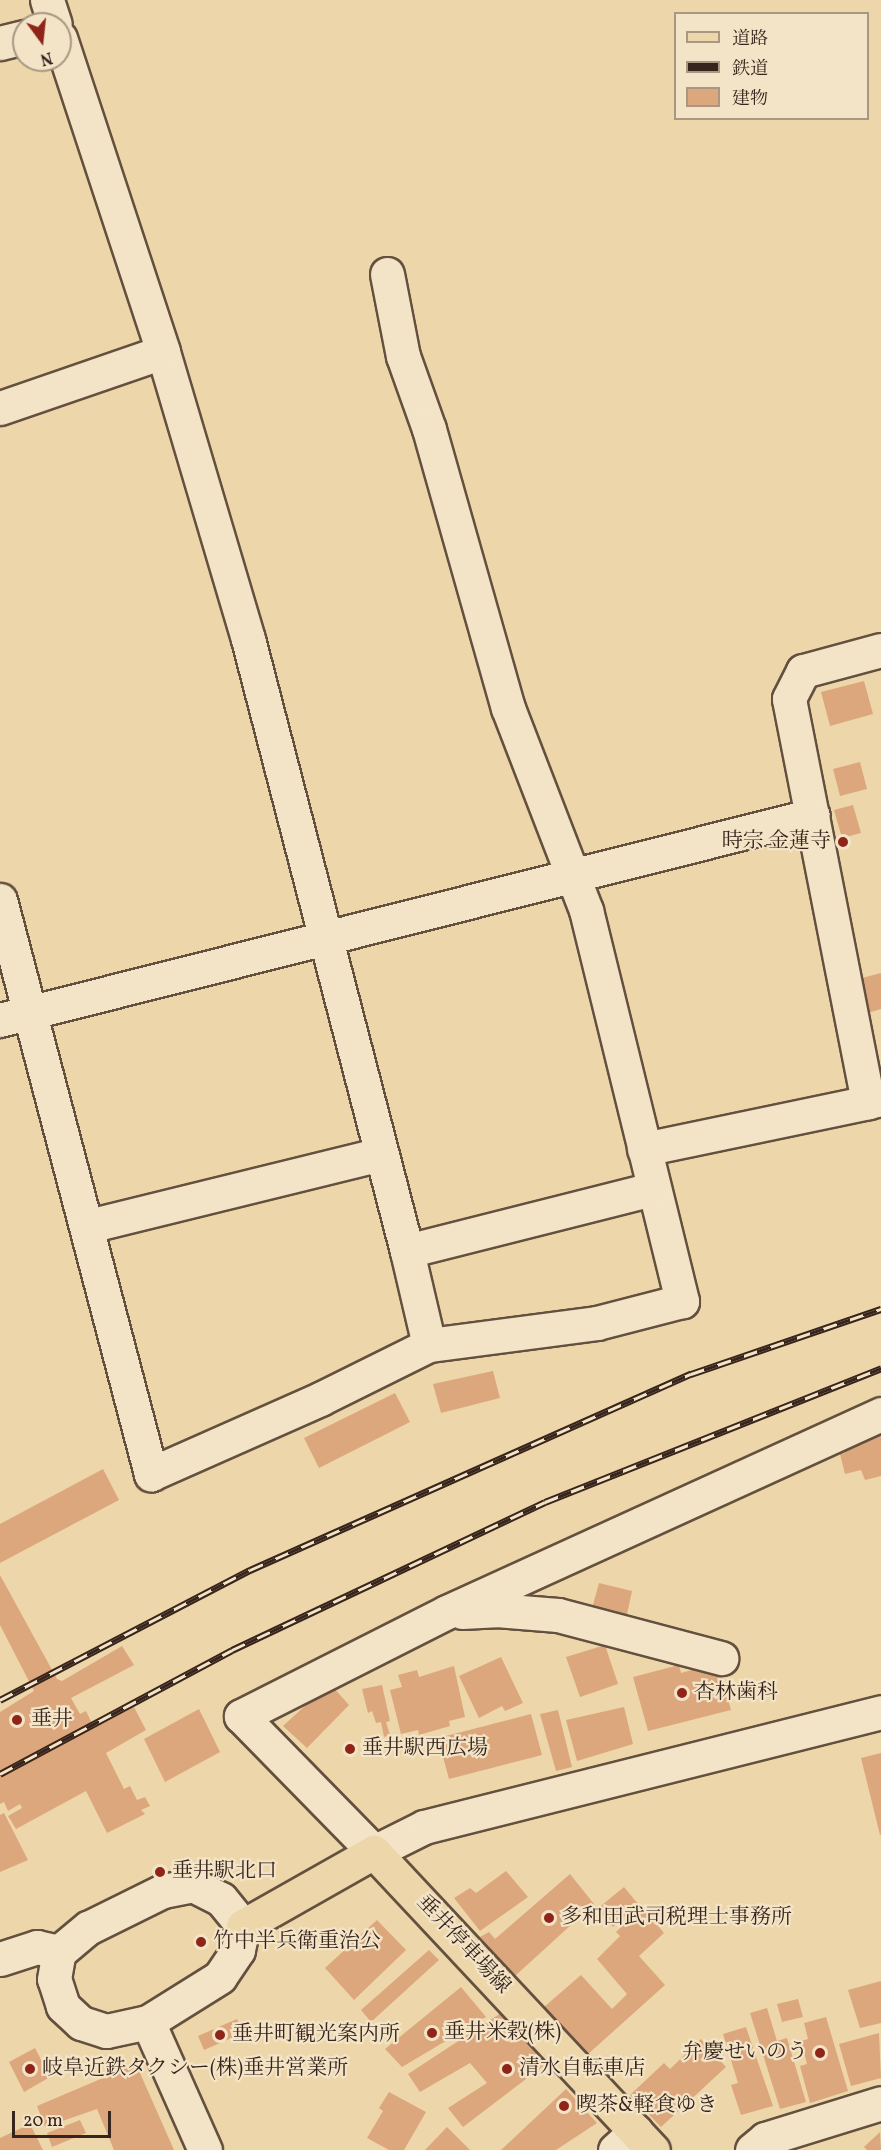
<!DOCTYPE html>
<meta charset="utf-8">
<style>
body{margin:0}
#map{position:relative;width:881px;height:2150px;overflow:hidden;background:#edd6a9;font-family:Vollkorn,"Noto Serif JP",serif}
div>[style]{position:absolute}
.building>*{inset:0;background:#dda77d}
.roads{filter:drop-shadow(2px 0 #64503f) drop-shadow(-2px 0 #64503f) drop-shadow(0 2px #64503f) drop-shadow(0 -2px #64503f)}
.minor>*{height:33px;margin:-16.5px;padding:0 16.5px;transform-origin:16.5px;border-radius:16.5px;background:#f3e4c7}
.major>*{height:33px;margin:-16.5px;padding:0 16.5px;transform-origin:16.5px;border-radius:16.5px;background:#edd6a9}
.rail>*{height:7px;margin-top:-3.5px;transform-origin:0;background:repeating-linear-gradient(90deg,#f3e4c7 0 14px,#37241c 0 28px);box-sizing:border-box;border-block:2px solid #37241c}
.dots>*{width:16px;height:16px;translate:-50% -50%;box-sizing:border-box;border:3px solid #f3e4c7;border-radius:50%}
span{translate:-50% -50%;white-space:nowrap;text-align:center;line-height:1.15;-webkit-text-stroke:4.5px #f3e4c7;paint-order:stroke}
.poi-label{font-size:21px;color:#37241c}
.right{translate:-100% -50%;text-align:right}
.left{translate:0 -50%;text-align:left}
.street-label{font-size:21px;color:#37241c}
.legend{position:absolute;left:674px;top:12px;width:195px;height:108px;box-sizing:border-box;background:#f3e4c7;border:2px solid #a89783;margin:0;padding:8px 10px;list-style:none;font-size:18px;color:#37241c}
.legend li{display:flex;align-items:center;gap:12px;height:30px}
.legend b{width:30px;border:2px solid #a89783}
.north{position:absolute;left:12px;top:12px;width:60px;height:60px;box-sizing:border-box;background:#f3e4c7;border:2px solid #a89783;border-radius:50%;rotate:165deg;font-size:16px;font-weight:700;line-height:24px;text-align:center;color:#37241c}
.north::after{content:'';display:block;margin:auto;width:21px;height:27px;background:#8f2418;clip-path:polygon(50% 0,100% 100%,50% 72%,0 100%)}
.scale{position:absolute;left:12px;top:2111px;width:99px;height:27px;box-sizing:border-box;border:3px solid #37241c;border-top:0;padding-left:8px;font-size:18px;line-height:21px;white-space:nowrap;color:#37241c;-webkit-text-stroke:4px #f3e4c7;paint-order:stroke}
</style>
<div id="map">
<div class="building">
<div style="clip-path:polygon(864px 681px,873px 714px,830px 726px,821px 692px)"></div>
<div style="clip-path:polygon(860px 762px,867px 789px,840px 796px,833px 769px)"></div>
<div style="clip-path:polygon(853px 805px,861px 833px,842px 838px,834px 810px)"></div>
<div style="clip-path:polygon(881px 973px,881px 1009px,868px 1013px,858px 979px)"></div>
<div style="clip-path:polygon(493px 1371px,500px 1398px,441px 1413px,433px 1384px)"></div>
<div style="clip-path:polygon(395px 1393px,410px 1422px,319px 1468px,304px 1438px)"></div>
<div style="clip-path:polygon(881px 1434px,881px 1476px,865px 1480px,861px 1470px,845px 1474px,840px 1454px,845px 1453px,843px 1443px)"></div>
<div style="clip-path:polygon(103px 1469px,119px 1500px,0 1563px,0 1524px)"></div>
<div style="clip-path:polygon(0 1575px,57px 1679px,62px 1681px,122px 1646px,134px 1665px,71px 1698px,80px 1714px,86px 1711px,94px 1728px,134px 1707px,146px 1730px,106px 1753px,124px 1789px,130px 1786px,137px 1800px,145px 1797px,150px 1806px,141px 1810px,145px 1814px,107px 1833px,86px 1791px,16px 1829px,8px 1816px,22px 1808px,20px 1804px,8px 1811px,4px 1802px,0 1804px,0 1712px,34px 1691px,0 1625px)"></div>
<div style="clip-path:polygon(599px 1583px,632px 1591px,626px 1619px,591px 1612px)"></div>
<div style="clip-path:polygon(605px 1645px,618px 1684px,580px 1697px,566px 1657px)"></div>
<div style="clip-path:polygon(501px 1657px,523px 1703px,505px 1711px,502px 1706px,479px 1718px,459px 1676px)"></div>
<div style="clip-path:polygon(718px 1663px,731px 1710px,648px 1731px,633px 1677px,679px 1665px,681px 1673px)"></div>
<div style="clip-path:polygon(454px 1666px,465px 1717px,449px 1721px,450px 1726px,419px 1735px,418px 1730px,401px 1734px,390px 1690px,402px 1687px,398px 1675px,417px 1670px,419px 1677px)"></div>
<div style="clip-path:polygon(382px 1685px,390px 1721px,386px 1722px,390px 1735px,384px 1737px,381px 1722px,376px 1723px,372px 1711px,368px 1713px,362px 1689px)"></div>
<div style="clip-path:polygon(332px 1686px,349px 1705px,307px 1748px,283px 1726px,320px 1692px,323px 1695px)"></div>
<div style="clip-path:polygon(624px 1707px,633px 1744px,577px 1761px,566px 1720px)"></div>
<div style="clip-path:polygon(199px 1709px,220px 1752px,165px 1782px,144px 1739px)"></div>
<div style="clip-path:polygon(558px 1710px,572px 1767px,556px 1771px,540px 1714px)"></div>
<div style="clip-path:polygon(531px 1714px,542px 1755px,449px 1779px,438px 1738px)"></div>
<div style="clip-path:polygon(881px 1753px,881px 1835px,880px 1835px,861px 1758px)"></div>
<div style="clip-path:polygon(4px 1813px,28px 1860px,0 1872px,0 1815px)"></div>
<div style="clip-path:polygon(506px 1871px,528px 1897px,480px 1931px,454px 1898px,470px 1888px,476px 1893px)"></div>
<div style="clip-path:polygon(570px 1874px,594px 1904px,515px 1976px,480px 1937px,489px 1932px,495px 1939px)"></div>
<div style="clip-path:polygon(624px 1887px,638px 1904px,613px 1927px,597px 1909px)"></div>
<div style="clip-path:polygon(643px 1907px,664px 1933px,639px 1956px,665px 1985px,587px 2055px,544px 2007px,581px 1975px,612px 2009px,627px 1994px,597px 1959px,620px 1936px,616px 1932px)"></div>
<div style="clip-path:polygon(377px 1920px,406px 1950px,354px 2000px,325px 1968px)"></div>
<div style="clip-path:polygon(429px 1950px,439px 1960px,371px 2022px,361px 2010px)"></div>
<div style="clip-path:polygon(881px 1981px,881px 2023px,860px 2028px,848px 1990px)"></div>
<div style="clip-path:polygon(461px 1987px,486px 2017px,402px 2067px,385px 2049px)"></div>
<div style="clip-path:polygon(798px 1999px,803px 2017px,782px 2022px,777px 2004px)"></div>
<div style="clip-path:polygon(767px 2008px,777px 2041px,787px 2038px,806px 2102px,780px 2109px,750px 2013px)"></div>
<div style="clip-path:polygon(501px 2013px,547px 2063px,463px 2127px,448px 2108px,487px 2083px,470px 2063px,420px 2092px,408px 2074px)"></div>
<div style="clip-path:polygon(826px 2017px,848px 2091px,810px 2103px,800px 2066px,807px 2064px,801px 2041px,808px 2039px,804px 2023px)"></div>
<div style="clip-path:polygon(237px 2019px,243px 2033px,204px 2050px,198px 2036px)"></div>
<div style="clip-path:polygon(746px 2027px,773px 2106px,741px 2115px,731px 2085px,738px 2083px,723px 2034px)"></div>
<div style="clip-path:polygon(879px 2033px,881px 2078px,851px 2086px,839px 2044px)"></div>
<div style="clip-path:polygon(701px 2039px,726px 2067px,661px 2127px,630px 2095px,664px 2063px,670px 2069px)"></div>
<div style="clip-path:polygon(35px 2048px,50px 2077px,24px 2092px,9px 2062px)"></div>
<div style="clip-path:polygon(136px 2064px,174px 2150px,114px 2150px,97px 2109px,45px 2127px,37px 2106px)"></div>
<div style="clip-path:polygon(566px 2089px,597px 2123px,556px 2150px,501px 2150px)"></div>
<div style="clip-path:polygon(389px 2092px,426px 2112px,404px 2150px,389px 2150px,367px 2138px,383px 2111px,379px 2108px)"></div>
<div style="clip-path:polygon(80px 2120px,86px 2133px,52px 2147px,47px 2133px)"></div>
<div style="clip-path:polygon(30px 2124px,43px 2150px,0 2150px,0 2138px)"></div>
<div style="clip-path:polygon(447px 2127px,470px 2150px,425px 2150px)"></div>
<div style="clip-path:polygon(880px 2132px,881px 2150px,867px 2150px,864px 2147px)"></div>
</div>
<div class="roads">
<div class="minor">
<div style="left:47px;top:0;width:25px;rotate:72deg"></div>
<div style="left:60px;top:38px;width:330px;rotate:71.8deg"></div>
<div style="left:163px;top:352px;width:299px;rotate:73.5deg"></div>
<div style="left:248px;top:639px;width:632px;rotate:75.44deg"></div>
<div style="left:0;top:43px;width:25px;rotate:-14deg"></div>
<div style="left:387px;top:274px;width:84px;rotate:79deg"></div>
<div style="left:403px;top:356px;width:77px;rotate:70.4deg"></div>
<div style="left:429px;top:429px;width:290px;rotate:74.2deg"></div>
<div style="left:508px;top:708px;width:217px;rotate:68.9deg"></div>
<div style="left:586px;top:910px;width:403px;rotate:76.2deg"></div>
<div style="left:682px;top:1301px;width:88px;rotate:165.5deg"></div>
<div style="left:597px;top:1323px;width:169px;rotate:172.5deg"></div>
<div style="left:0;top:408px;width:172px;rotate:-19deg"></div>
<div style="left:881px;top:650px;width:81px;rotate:164.9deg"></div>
<div style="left:803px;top:671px;width:31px;rotate:117deg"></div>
<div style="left:789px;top:699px;width:411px;rotate:78.9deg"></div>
<div style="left:868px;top:1102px;width:13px;rotate:-13deg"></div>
<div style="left:0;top:900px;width:594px;rotate:75.26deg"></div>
<div style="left:151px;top:1474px;width:185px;rotate:-23.9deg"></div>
<div style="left:320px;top:1399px;width:122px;rotate:-26.4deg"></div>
<div style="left:429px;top:1345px;width:97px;rotate:-103.2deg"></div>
<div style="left:407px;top:1251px;width:253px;rotate:-14.2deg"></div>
<div style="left:0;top:1020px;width:838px;rotate:-14.15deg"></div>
<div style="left:644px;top:1149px;width:229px;rotate:-11.8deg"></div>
<div style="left:88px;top:1226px;width:302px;rotate:-13.8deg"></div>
<div style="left:881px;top:1414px;width:477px;rotate:155.5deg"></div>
<div style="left:447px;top:1612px;width:231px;rotate:153.2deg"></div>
<div style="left:241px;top:1716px;width:190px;rotate:45.6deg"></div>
<div style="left:374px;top:1852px;width:56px;rotate:-26.6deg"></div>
<div style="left:424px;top:1827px;width:471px;rotate:-14.1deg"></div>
<div style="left:462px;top:1612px;width:34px;rotate:-3deg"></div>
<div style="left:496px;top:1610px;width:62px;rotate:4.6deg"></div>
<div style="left:558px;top:1615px;width:169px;rotate:14.8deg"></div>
<div style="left:0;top:1959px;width:39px;rotate:-18deg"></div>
<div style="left:37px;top:1947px;width:23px;rotate:13deg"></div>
<div style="left:148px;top:2022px;width:43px;rotate:167.9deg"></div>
<div style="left:106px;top:2031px;width:26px;rotate:-162deg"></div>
<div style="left:81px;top:2023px;width:25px;rotate:-137deg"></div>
<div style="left:63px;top:2006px;width:28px;rotate:-108deg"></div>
<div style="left:54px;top:1979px;width:27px;rotate:-80deg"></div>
<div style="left:59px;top:1952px;width:38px;rotate:-40deg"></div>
<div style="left:88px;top:1928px;width:84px;rotate:-26.3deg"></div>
<div style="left:163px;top:1891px;width:31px;rotate:-11deg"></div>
<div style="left:193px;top:1885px;width:31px;rotate:27deg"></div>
<div style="left:221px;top:1899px;width:35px;rotate:51deg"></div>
<div style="left:243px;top:1926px;width:25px;rotate:102deg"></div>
<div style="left:238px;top:1950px;width:32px;rotate:124deg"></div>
<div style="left:220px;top:1977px;width:85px;rotate:148deg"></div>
<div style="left:148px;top:2022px;width:140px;rotate:66deg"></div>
<div style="left:615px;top:2150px;width:28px;rotate:-42deg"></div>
<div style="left:752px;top:2150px;width:17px;rotate:-40deg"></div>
<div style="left:765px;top:2139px;width:121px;rotate:-17.2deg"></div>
</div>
<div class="major">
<div style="left:243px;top:1926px;width:150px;rotate:-29.5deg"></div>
<div style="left:374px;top:1852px;width:408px;rotate:46.9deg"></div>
</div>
</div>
<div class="rail">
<div style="left:0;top:1700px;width:282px;rotate:-27.5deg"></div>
<div style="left:250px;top:1570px;width:483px;rotate:-24deg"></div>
<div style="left:691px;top:1374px;width:201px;rotate:-18.9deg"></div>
<div style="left:0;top:1774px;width:263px;rotate:-28.1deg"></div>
<div style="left:232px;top:1650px;width:346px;rotate:-25.3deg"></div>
<div style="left:545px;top:1502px;width:362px;rotate:-21.7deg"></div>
</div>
<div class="dots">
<div style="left:843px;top:842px;background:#8f2418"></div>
<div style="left:682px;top:1693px;background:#8f2418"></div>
<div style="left:17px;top:1720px;background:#8f2418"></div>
<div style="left:350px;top:1749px;background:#8f2418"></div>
<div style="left:160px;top:1872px;background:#8f2418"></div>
<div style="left:549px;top:1918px;background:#8f2418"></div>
<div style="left:201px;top:1942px;background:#8f2418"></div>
<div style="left:432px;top:2033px;background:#8f2418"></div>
<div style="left:220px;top:2035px;background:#8f2418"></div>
<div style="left:820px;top:2053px;background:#8f2418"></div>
<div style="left:30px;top:2069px;background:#8f2418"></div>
<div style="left:507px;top:2069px;background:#8f2418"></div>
<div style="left:564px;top:2106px;background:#8f2418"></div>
</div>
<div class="poi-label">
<span class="right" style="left:831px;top:842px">時宗 金蓮寺</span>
<span class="left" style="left:694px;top:1693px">杏林歯科</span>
<span class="left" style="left:31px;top:1720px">垂井</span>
<span class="left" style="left:362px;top:1749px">垂井駅西広場</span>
<span class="left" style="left:172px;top:1872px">垂井駅北口</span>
<span class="left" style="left:561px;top:1918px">多和田武司税理士事務所</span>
<span class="left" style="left:213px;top:1942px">竹中半兵衛重治公</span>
<span class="left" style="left:444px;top:2033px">垂井米穀(株)</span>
<span class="left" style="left:232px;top:2035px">垂井町観光案内所</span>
<span class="right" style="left:808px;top:2053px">弁慶せいのう</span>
<span class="left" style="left:42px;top:2069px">岐阜近鉄タクシー(株)垂井営業所</span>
<span class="left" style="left:519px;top:2069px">清水自転車店</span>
<span class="left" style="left:576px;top:2106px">喫茶&amp;軽食ゆき</span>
</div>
<div class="street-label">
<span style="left:463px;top:1945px;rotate:47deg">垂井停車場線</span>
</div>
<ul class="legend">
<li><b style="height:8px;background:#edd6a9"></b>道路</li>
<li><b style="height:8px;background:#37241c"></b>鉄道</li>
<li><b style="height:16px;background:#dda77d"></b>建物</li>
</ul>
<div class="north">N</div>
<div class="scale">20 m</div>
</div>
